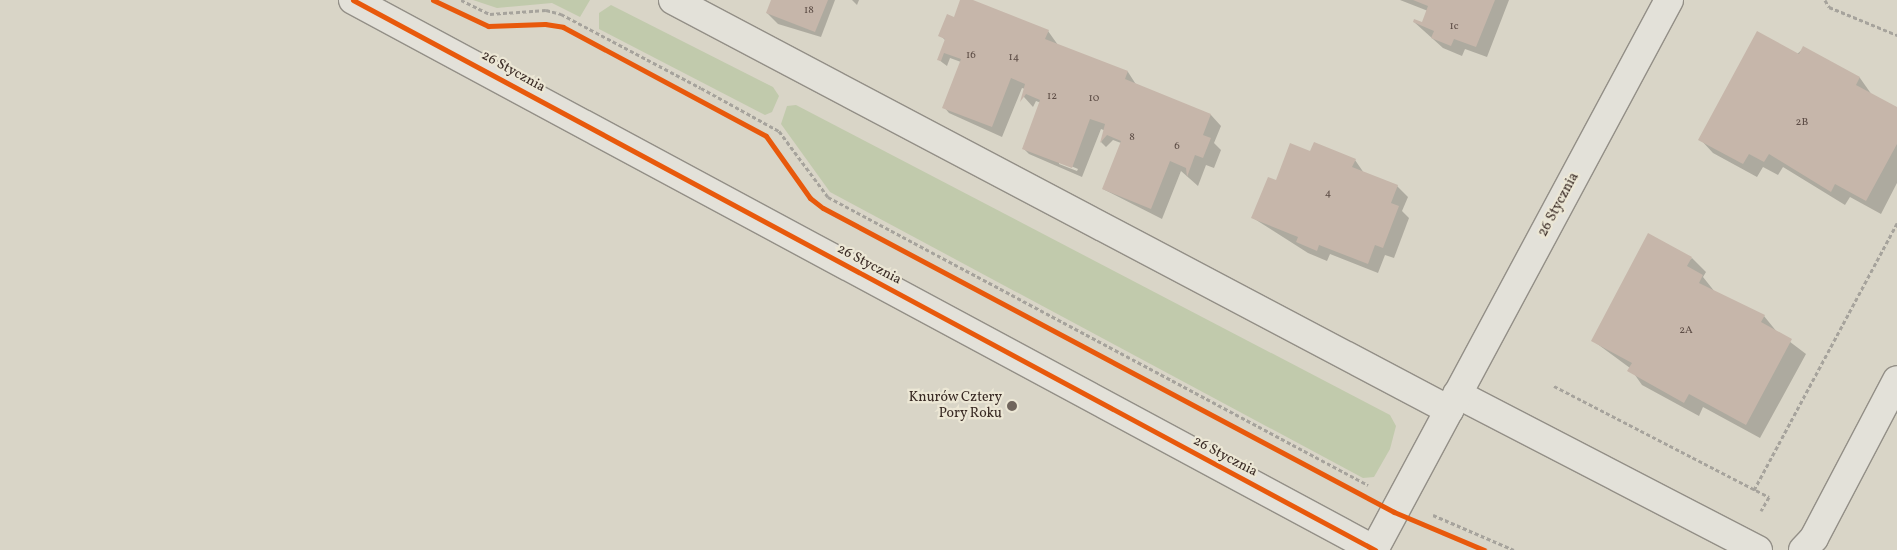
<!DOCTYPE html>
<meta charset="utf-8">
<style>
body{margin:0}
#map{position:relative;width:1897px;height:550px;overflow:hidden;background:#d9d5c7;font-family:Vollkorn,serif}
div>[style]{position:absolute}
.green>*{inset:0;background:#c1caac}
.shadow>*{inset:0;background:#0003}
.building>*{inset:0;background:#c6b6aa}
.path>*{height:3px;margin-top:-1.5px;transform-origin:0;background:repeating-linear-gradient(90deg,#a6a39c 0 4px,transparent 0 6.5px)}
.roads{filter:drop-shadow(1px 0 #938f87) drop-shadow(-1px 0 #938f87) drop-shadow(0 1px #938f87) drop-shadow(0 -1px #938f87)}
.minor>*{height:28px;margin:-14px;padding:0 14px;transform-origin:14px;border-radius:14px;background:#e3e1d9}
.cycleway>*{height:5px;margin:-2.5px;padding:0 2.5px;transform-origin:2.5px;border-radius:2.5px;background:#e8590c}
.dots>*{width:14px;height:14px;translate:-50% -50%;box-sizing:border-box;border:2px solid #ece7d5;border-radius:50%}
span{translate:-50% -50%;white-space:nowrap;text-align:center;line-height:1.15;-webkit-text-stroke:4.5px #ece7d5;paint-order:stroke}
.number-label{font-size:11px;color:#5c4c45}
.number-label span{-webkit-text-stroke-width:0}
.street-label{font-size:14px;color:#382923}
.poi-label{font-size:14px;color:#382923}
.right{translate:-100% -50%;text-align:right}
</style>
<div id="map">
<div class="green">
<div style="clip-path:polygon(473px 0,590px 0,580px 17px,552px 3px,497px 8px)"></div>
<div style="clip-path:polygon(611px 5px,773px 87px,779px 96px,772px 112px,765px 115px,599px 29px,599px 13px)"></div>
<div style="clip-path:polygon(796px 105px,1390px 415px,1396px 426px,1390px 449px,1374px 477px,1363px 478px,830px 192px,781px 124px,787px 106px)"></div>
</div>
<div class="shadow">
<div style="clip-path:polygon(772px 0,835px 0,821px 37px,778px 24px,767px 13px)"></div>
<div style="clip-path:polygon(852px 0,859px 0,857px 5px)"></div>
<div style="clip-path:polygon(evenodd,962px 0,1048px 31px,1058px 45px,1128px 72px,1137px 86px,1211px 115px,1221px 126px,1214px 143px,1221px 150px,1214px 168px,1206px 165px,1198px 186px,1181px 171px,1162px 219px,1103px 189px,1121px 143px,1113px 140px,1106px 147px,1101px 142px,1106px 131px,1101px 129px,1082px 177px,1029px 154px,1023px 148px,1041px 103px,1036px 101px,1033px 107px,1024px 97px,1025px 89px,1022px 88px,1002px 137px,949px 113px,944px 107px,961px 62px,950px 58px,947px 66px,939px 60px,946px 41px,940px 35px,955px 19px,962px 0,1059px 161px,1078px 169px,1077px 171px,1059px 164px,1059px 161px)"></div>
<div style="clip-path:polygon(1400px 0,1509px 0,1487px 57px,1465px 49px,1462px 56px,1443px 48px,1414px 22px,1423px 24px,1428px 11px)"></div>
<div style="clip-path:polygon(1804px 48px,1860px 78px,1872px 95px,1897px 109px,1897px 183px,1881px 214px,1850px 197px,1845px 205px,1783px 167px,1778px 175px,1763px 167px,1757px 177px,1713px 153px,1700px 139px)"></div>
<div style="clip-path:polygon(1311px 152px,1355px 160px,1364px 173px,1397px 186px,1408px 197px,1402px 211px,1409px 218px,1394px 258px,1385px 255px,1378px 273px,1330px 254px,1327px 261px,1308px 253px,1253px 218px,1277px 182px)"></div>
<div style="clip-path:polygon(1692px 258px,1706px 272px,1703px 277px,1715px 292px,1764px 316px,1777px 332px,1806px 354px,1760px 438px,1703px 407px,1699px 416px,1642px 385px,1630px 368px,1592px 340px)"></div>
</div>
<div class="building">
<div style="clip-path:polygon(771px 0,828px 0,815px 32px,766px 13px)"></div>
<div style="clip-path:polygon(960px 0,973px 0,1049px 30px,1045px 39px,1128px 71px,1125px 79px,1211px 114px,1203px 135px,1211px 138px,1203px 158px,1195px 155px,1187px 177px,1186px 168px,1170px 161px,1151px 209px,1102px 189px,1121px 141px,1107px 135px,1100px 143px,1105px 124px,1090px 119px,1072px 168px,1022px 149px,1040px 100px,1026px 94px,1020px 102px,1025px 84px,1011px 78px,992px 127px,942px 108px,961px 59px,944px 53px,941px 61px,937px 60px,945px 39px,938px 36px,947px 14px,954px 17px)"></div>
<div style="clip-path:polygon(1413px 0,1495px 0,1476px 47px,1454px 39px,1451px 46px,1431px 38px,1434px 31px,1413px 22px,1414px 19px,1422px 22px,1428px 6px)"></div>
<div style="clip-path:polygon(1757px 31px,1799px 54px,1803px 46px,1860px 77px,1856px 85px,1897px 107px,1897px 144px,1866px 201px,1835px 184px,1831px 192px,1769px 154px,1764px 162px,1749px 154px,1743px 164px,1698px 140px)"></div>
<div style="clip-path:polygon(1314px 142px,1356px 159px,1352px 167px,1398px 185px,1391px 203px,1399px 206px,1383px 248px,1375px 245px,1368px 264px,1319px 245px,1317px 251px,1296px 242px,1298px 237px,1251px 218px,1268px 177px,1276px 180px,1290px 143px,1310px 151px)"></div>
<div style="clip-path:polygon(1648px 233px,1692px 257px,1687px 266px,1703px 275px,1699px 283px,1765px 315px,1761px 322px,1792px 339px,1746px 425px,1689px 394px,1684px 403px,1627px 371px,1632px 363px,1591px 341px)"></div>
</div>
<div class="path">
<div style="left:461px;top:0;width:32px;rotate:26deg"></div>
<div style="left:490px;top:14px;width:56px;rotate:-4.1deg"></div>
<div style="left:546px;top:10px;width:16px;rotate:15deg"></div>
<div style="left:561px;top:14px;width:158px;rotate:27.9deg"></div>
<div style="left:701px;top:88px;width:89px;rotate:28.9deg"></div>
<div style="left:779px;top:131px;width:82px;rotate:53.4deg"></div>
<div style="left:828px;top:197px;width:612px;rotate:28.07deg"></div>
<div style="left:1825px;top:0;width:8px;rotate:60deg"></div>
<div style="left:1829px;top:7px;width:74px;rotate:22.4deg"></div>
<div style="left:1554px;top:386px;width:242px;rotate:27.3deg"></div>
<div style="left:1769px;top:497px;width:16px;rotate:120deg"></div>
<div style="left:1754px;top:490px;width:303px;rotate:-61.8deg"></div>
<div style="left:1433px;top:515px;width:88px;rotate:23.4deg"></div>
</div>
<div class="roads">
<div class="minor">
<div style="left:353px;top:0;width:1161px;rotate:28.29deg"></div>
<div style="left:673px;top:0;width:878px;rotate:27.85deg"></div>
<div style="left:1457px;top:394px;width:339px;rotate:27.4deg"></div>
<div style="left:1374px;top:550px;width:624px;rotate:-61.79deg"></div>
<div style="left:1803px;top:550px;width:16px;rotate:-47deg"></div>
<div style="left:1814px;top:538px;width:178px;rotate:-62.3deg"></div>
</div>
</div>
<div class="cycleway">
<div style="left:353px;top:0;width:1161px;rotate:28.29deg"></div>
<div style="left:433px;top:0;width:61px;rotate:25.3deg"></div>
<div style="left:488px;top:26px;width:57px;rotate:-2deg"></div>
<div style="left:545px;top:24px;width:18px;rotate:9deg"></div>
<div style="left:563px;top:27px;width:230px;rotate:28.2deg"></div>
<div style="left:766px;top:136px;width:76px;rotate:54.6deg"></div>
<div style="left:810px;top:198px;width:16px;rotate:38deg"></div>
<div style="left:823px;top:208px;width:647px;rotate:28.03deg"></div>
<div style="left:1394px;top:512px;width:98px;rotate:22.9deg"></div>
</div>
<div class="dots">
<div style="left:1012px;top:406px;background:#70655c"></div>
</div>
<div class="number-label">
<span style="left:809px;top:11px">18</span>
<span style="left:1454px;top:27px">1c</span>
<span style="left:971px;top:56px">16</span>
<span style="left:1014px;top:58px">14</span>
<span style="left:1052px;top:97px">12</span>
<span style="left:1094px;top:99px">10</span>
<span style="left:1802px;top:123px">2B</span>
<span style="left:1132px;top:138px">8</span>
<span style="left:1177px;top:147px">6</span>
<span style="left:1328px;top:194px">4</span>
<span style="left:1686px;top:331px">2A</span>
</div>
<div class="street-label">
<span style="left:513px;top:72px;rotate:29deg">26 Stycznia</span>
<span style="left:1559px;top:205px;rotate:-62deg">26 Stycznia</span>
<span style="left:869px;top:265px;rotate:28deg">26 Stycznia</span>
<span style="left:1225px;top:457px;rotate:28deg">26 Stycznia</span>
</div>
<div class="poi-label">
<span class="right" style="left:1002px;top:406px">Knurów Cztery<br>Pory Roku</span>
</div>
</div>
